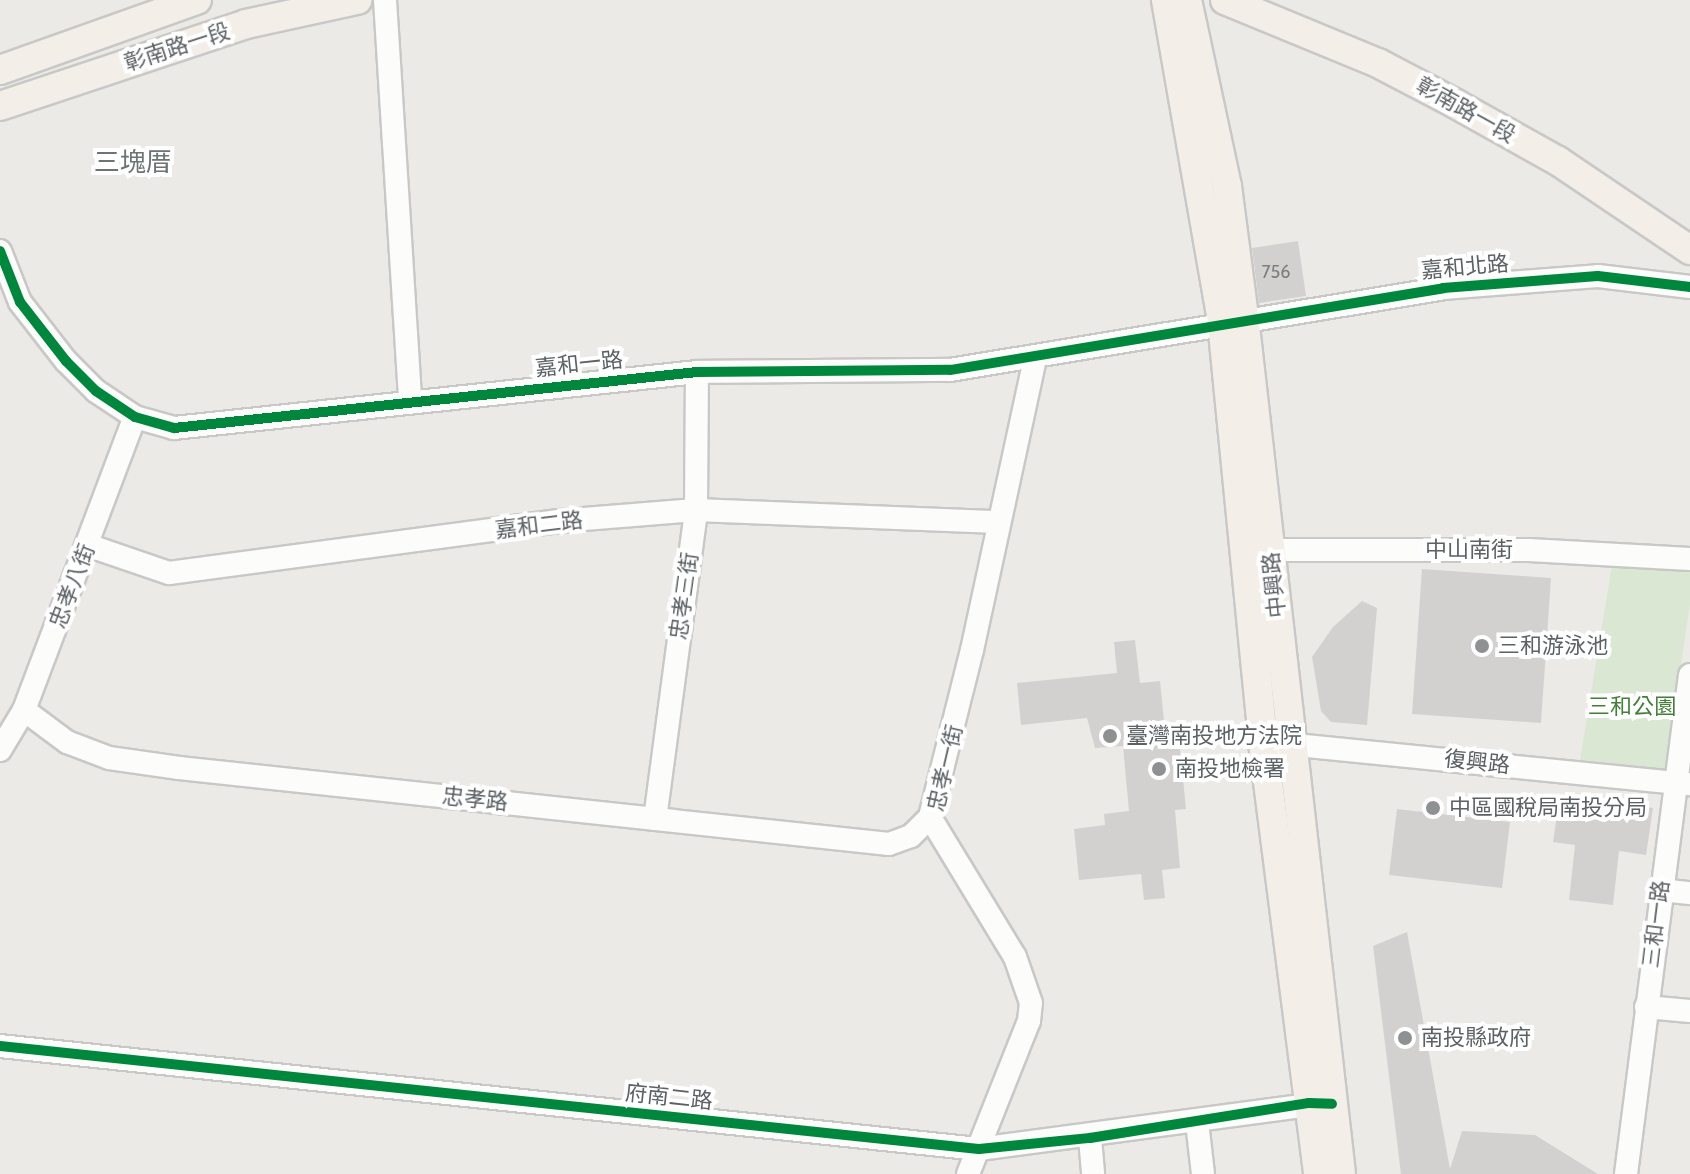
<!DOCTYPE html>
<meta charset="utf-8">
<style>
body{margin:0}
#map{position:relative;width:1690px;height:1174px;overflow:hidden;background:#eceae7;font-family:Cabin,"Noto Sans TC",sans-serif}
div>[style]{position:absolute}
.green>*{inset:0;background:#d9e7d3}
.building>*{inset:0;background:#d3d1d0}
.roads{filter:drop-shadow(2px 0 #c8c8c7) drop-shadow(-2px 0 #c8c8c7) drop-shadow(0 2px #c8c8c7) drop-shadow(0 -2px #c8c8c7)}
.minor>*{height:22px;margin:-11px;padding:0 11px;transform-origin:11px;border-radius:11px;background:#fcfcfb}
.major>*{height:28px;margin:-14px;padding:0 14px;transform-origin:14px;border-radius:14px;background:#f3eee8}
.cycleway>*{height:10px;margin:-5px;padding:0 5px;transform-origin:5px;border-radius:5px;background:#00873e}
.dots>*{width:22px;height:22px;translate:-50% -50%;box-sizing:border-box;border:4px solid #fff;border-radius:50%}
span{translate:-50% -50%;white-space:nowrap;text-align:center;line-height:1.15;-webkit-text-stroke:8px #fff;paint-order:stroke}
.number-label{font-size:18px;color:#7b7e80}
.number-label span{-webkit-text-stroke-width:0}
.street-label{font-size:22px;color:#5c6164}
.poi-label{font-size:22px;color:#5c6164}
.left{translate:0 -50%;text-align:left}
.park-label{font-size:22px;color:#428037}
.quarter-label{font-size:26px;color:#6d7476}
</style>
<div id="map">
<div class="green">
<div style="clip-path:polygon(1613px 559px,1690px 565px,1690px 604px,1665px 770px,1580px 760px)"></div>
</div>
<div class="building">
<div style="clip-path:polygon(1298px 241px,1306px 296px,1259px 303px,1252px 248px)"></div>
<div style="clip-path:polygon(1422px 569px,1551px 578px,1541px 723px,1412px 714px)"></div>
<div style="clip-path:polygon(1362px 601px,1377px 608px,1367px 725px,1331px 722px,1321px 711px,1312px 657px,1333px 627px)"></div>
<div style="clip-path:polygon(1135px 640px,1140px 683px,1160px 681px,1166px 741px,1179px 739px,1186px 809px,1175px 810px,1180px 868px,1162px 870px,1165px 898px,1144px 900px,1141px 874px,1079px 880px,1074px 829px,1105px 825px,1104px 814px,1129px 811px,1123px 746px,1095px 748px,1087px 718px,1021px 725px,1017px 683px,1117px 673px,1114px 642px)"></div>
<div style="clip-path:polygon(1560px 795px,1653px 808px,1646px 855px,1619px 851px,1613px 905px,1569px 900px,1575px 845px,1553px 842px)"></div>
<div style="clip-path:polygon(1397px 809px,1510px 822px,1502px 888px,1389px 875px)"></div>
<div style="clip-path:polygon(1407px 932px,1450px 1169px,1462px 1131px,1535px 1135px,1598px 1174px,1401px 1174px,1373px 946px)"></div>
</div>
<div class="roads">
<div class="minor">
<div style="left:385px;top:0;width:402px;rotate:86.4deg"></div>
<div style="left:0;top:251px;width:55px;rotate:68.6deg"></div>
<div style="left:20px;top:302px;width:75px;rotate:52.1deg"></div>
<div style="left:66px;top:361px;width:42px;rotate:45deg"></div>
<div style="left:96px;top:391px;width:47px;rotate:33.7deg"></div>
<div style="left:135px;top:417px;width:41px;rotate:15.8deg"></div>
<div style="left:174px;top:428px;width:526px;rotate:-6.11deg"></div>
<div style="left:697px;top:372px;width:253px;rotate:-0.5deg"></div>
<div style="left:950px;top:370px;width:500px;rotate:-9.4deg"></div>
<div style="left:1443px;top:288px;width:155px;rotate:-4.4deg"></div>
<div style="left:1598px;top:276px;width:93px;rotate:6.8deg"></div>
<div style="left:87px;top:545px;width:87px;rotate:18.9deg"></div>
<div style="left:169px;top:573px;width:393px;rotate:-7.6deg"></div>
<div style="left:559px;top:521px;width:137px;rotate:-4.6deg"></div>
<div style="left:696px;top:510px;width:302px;rotate:2.3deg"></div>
<div style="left:1256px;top:550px;width:273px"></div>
<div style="left:1529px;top:550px;width:161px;rotate:3.2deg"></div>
<div style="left:24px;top:710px;width:54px;rotate:36.7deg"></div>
<div style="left:67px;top:742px;width:45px;rotate:20.9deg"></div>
<div style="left:109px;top:758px;width:71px;rotate:8.1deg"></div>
<div style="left:179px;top:768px;width:714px;rotate:6.11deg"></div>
<div style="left:889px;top:844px;width:23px;rotate:-20deg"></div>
<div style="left:911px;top:836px;width:27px;rotate:-45deg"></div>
<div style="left:1276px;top:743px;width:416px;rotate:5.7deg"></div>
<div style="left:0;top:750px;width:47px;rotate:-59deg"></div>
<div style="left:24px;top:710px;width:313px;rotate:-69.3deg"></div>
<div style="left:655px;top:819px;width:312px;rotate:-82.4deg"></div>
<div style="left:696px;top:510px;width:138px;rotate:-89.6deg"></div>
<div style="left:1660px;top:890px;width:30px;rotate:6deg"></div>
<div style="left:1646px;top:1007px;width:44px;rotate:5.2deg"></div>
<div style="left:0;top:1046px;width:984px;rotate:6.01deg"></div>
<div style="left:979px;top:1149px;width:346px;rotate:-7.6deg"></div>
<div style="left:1197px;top:1122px;width:52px;rotate:83.4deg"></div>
<div style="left:1090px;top:1138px;width:36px;rotate:85deg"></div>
<div style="left:968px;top:1174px;width:165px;rotate:-68.3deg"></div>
<div style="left:1029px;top:1021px;width:18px;rotate:-84deg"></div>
<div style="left:1031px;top:1003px;width:49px;rotate:-109.2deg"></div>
<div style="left:1015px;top:957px;width:164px;rotate:-121.3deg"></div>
<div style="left:930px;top:817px;width:172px;rotate:-75.9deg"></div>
<div style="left:972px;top:650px;width:298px;rotate:-77.8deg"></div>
<div style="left:1626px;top:1174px;width:503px;rotate:-82.69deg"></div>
</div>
<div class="major">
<div style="left:1166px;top:0;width:327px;rotate:80.1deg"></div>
<div style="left:1222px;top:322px;width:423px;rotate:84.4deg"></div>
<div style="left:1263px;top:743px;width:434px;rotate:82.7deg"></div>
<div style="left:1187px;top:0;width:190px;rotate:77.9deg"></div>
<div style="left:1227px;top:186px;width:132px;rotate:82.6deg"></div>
<div style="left:1244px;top:317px;width:862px;rotate:83.54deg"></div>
<div style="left:1225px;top:0;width:165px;rotate:22.4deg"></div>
<div style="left:1378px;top:63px;width:88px;rotate:27.7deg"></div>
<div style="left:1456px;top:104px;width:117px;rotate:29.2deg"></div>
<div style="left:1558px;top:161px;width:159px;rotate:34deg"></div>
<div style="left:0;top:70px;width:209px;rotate:-19.6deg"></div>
<div style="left:0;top:106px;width:259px;rotate:-18.4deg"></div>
<div style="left:246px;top:24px;width:114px;rotate:-12.2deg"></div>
</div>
</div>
<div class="cycleway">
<div style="left:0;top:251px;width:55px;rotate:68.6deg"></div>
<div style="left:20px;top:302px;width:75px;rotate:52.1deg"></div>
<div style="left:66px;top:361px;width:42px;rotate:45deg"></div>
<div style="left:96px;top:391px;width:47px;rotate:33.7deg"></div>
<div style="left:135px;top:417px;width:41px;rotate:15.8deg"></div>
<div style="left:174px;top:428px;width:526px;rotate:-6.11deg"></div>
<div style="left:697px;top:372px;width:253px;rotate:-0.5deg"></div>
<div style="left:950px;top:370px;width:500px;rotate:-9.4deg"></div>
<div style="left:1443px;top:288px;width:155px;rotate:-4.4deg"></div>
<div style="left:1598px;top:276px;width:93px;rotate:6.8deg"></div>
<div style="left:0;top:1046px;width:984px;rotate:6.01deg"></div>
<div style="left:979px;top:1149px;width:112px;rotate:-5.7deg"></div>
<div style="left:1090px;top:1138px;width:222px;rotate:-9.1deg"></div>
<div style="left:1309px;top:1103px;width:23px;rotate:2deg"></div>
</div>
<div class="dots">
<div style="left:1482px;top:646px;background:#8e9192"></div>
<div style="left:1110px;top:736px;background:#8e9192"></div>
<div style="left:1159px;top:769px;background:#8e9192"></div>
<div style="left:1433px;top:808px;background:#8e9192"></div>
<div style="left:1405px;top:1038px;background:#8e9192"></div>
</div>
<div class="number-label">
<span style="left:1276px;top:272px">756</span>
</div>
<div class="street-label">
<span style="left:177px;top:47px;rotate:-18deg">彰南路一段</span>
<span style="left:1466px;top:110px;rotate:29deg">彰南路一段</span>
<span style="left:1465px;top:267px;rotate:-5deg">嘉和北路</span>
<span style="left:579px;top:364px;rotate:-6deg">嘉和一路</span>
<span style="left:539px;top:525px;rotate:-7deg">嘉和二路</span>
<span style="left:1469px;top:550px">中山南街</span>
<span style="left:1274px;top:585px;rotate:-96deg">中興路</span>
<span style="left:72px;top:586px;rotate:-69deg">忠孝八街</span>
<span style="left:684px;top:596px;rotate:-82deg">忠孝三街</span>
<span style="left:1477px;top:762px;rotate:6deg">復興路</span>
<span style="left:945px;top:768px;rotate:-77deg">忠孝一街</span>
<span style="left:475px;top:799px;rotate:6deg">忠孝路</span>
<span style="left:1656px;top:924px;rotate:-83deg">三和一路</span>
<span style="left:669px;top:1097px;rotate:6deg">府南二路</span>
</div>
<div class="poi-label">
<span class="left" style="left:1498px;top:646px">三和游泳池</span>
<span class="left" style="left:1126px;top:736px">臺灣南投地方法院</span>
<span class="left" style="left:1175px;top:769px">南投地檢署</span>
<span class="left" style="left:1449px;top:808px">中區國稅局南投分局</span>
<span class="left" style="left:1421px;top:1038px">南投縣政府</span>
</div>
<div class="park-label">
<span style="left:1632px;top:707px">三和公園</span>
</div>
<div class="quarter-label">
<span style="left:133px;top:163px">三塊厝</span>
</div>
</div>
